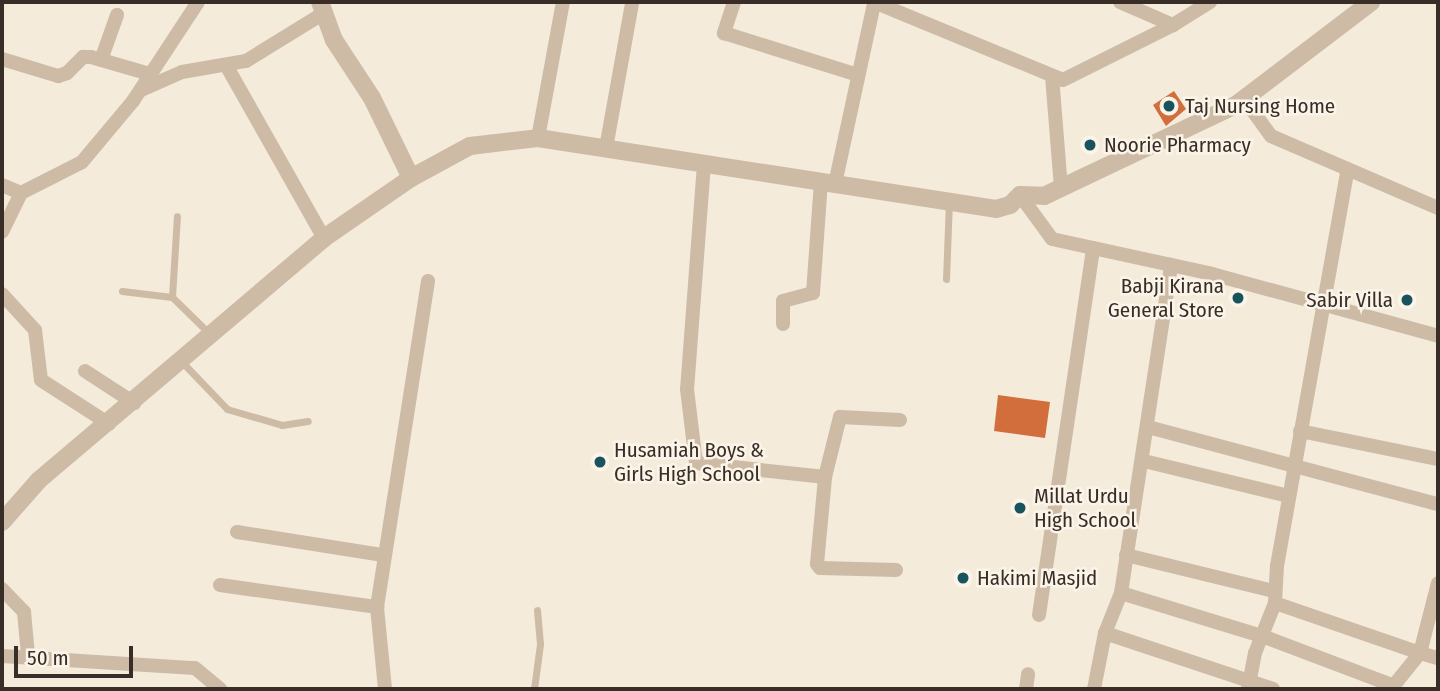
<!DOCTYPE html>
<style>
body{margin:0}
#map{position:relative;width:1440px;height:691px;overflow:hidden;background:#f4ebdb;font-family:"Fira Sans Condensed",sans-serif}
div>[style]{position:absolute}
.building>*{inset:0;background:#d16e3c}
.service>*{height:7px;margin:-3.5px;padding:0 3.5px;transform-origin:3.5px;border-radius:3.5px;background:#cdbba6}
.minor>*{height:14px;margin:-7px;padding:0 7px;transform-origin:7px;border-radius:7px;background:#cdbba6}
.tertiary>*{height:18px;margin:-9px;padding:0 9px;transform-origin:9px;border-radius:9px;background:#cdbba6}
.dots>*{width:19px;height:19px;translate:-50% -50%;box-sizing:border-box;border:4px solid #fbf4e8;border-radius:50%}
span{translate:-50% -50%;white-space:nowrap;text-align:center;line-height:1.15;-webkit-text-stroke:5px #fbf4e8;paint-order:stroke}
.poi-label{font-size:21px;color:#392e27}
.left{translate:0 -50%;text-align:left}
.right{translate:-100% -50%;text-align:right}
.frame{position:absolute;inset:0;border:4px solid #392e27;pointer-events:none}
.scale{position:absolute;left:14px;top:646px;width:119px;height:32px;box-sizing:border-box;border:4px solid #392e27;border-top:0;padding-left:9px;font-size:21px;line-height:24px;white-space:nowrap;color:#392e27;-webkit-text-stroke:5px #fbf4e8;paint-order:stroke}
</style>
<div id="map">
<div class="building">
<div style="clip-path:polygon(1174px 91px,1186px 109px,1166px 126px,1153px 105px)"></div>
<div style="clip-path:polygon(998px 395px,1050px 402px,1045px 438px,994px 431px)"></div>
</div>
<div class="service">
<div style="left:946px;top:279px;width:77px;rotate:-87.8deg"></div>
<div style="left:122px;top:291px;width:50px;rotate:6.8deg"></div>
<div style="left:172px;top:297px;width:54px;rotate:44.3deg"></div>
<div style="left:172px;top:297px;width:81px;rotate:-86.5deg"></div>
<div style="left:182px;top:362px;width:65px;rotate:46.2deg"></div>
<div style="left:227px;top:409px;width:57px;rotate:16.2deg"></div>
<div style="left:282px;top:425px;width:26px;rotate:-9deg"></div>
<div style="left:534px;top:689px;width:45px;rotate:-82.4deg"></div>
<div style="left:540px;top:644px;width:34px;rotate:-95deg"></div>
</div>
<div class="minor">
<div style="left:734px;top:2px;width:33px;rotate:108deg"></div>
<div style="left:724px;top:33px;width:140px;rotate:17.4deg"></div>
<div style="left:874px;top:2px;width:204px;rotate:22.4deg"></div>
<div style="left:1063px;top:80px;width:123px;rotate:-26.6deg"></div>
<div style="left:1120px;top:2px;width:58px;rotate:23.5deg"></div>
<div style="left:1173px;top:25px;width:44px;rotate:-31.9deg"></div>
<div style="left:2px;top:59px;width:59px;rotate:16.9deg"></div>
<div style="left:58px;top:76px;width:9px;rotate:-18deg"></div>
<div style="left:67px;top:73px;width:23px;rotate:-45deg"></div>
<div style="left:83px;top:57px;width:8px"></div>
<div style="left:91px;top:57px;width:61px;rotate:16.1deg"></div>
<div style="left:101px;top:60px;width:48px;rotate:-70.4deg"></div>
<div style="left:226px;top:65px;width:199px;rotate:60.5deg"></div>
<div style="left:1052px;top:76px;width:112px;rotate:85.4deg"></div>
<div style="left:141px;top:90px;width:45px;rotate:-23.7deg"></div>
<div style="left:182px;top:72px;width:65px;rotate:-9.8deg"></div>
<div style="left:246px;top:61px;width:92px;rotate:-31.6deg"></div>
<div style="left:1244px;top:99px;width:46px;rotate:53.9deg"></div>
<div style="left:1271px;top:136px;width:182px;rotate:23.3deg"></div>
<div style="left:538px;top:138px;width:138px;rotate:-79.6deg"></div>
<div style="left:606px;top:148px;width:147px;rotate:-79.8deg"></div>
<div style="left:704px;top:164px;width:226px;rotate:94.3deg"></div>
<div style="left:687px;top:389px;width:75px;rotate:83.1deg"></div>
<div style="left:696px;top:463px;width:130px;rotate:6.2deg"></div>
<div style="left:835px;top:184px;width:185px;rotate:-77.8deg"></div>
<div style="left:2px;top:185px;width:21px;rotate:23deg"></div>
<div style="left:21px;top:193px;width:68px;rotate:-26.9deg"></div>
<div style="left:82px;top:162px;width:80px;rotate:-50.1deg"></div>
<div style="left:133px;top:101px;width:118px;rotate:-56.7deg"></div>
<div style="left:1020px;top:195px;width:54px;rotate:54deg"></div>
<div style="left:1052px;top:239px;width:164px;rotate:12.3deg"></div>
<div style="left:1212px;top:274px;width:234px;rotate:15.3deg"></div>
<div style="left:2px;top:232px;width:43px;rotate:-64deg"></div>
<div style="left:2px;top:294px;width:49px;rotate:47.5deg"></div>
<div style="left:35px;top:330px;width:50px;rotate:83.2deg"></div>
<div style="left:41px;top:380px;width:81px;rotate:32.9deg"></div>
<div style="left:783px;top:324px;width:23px;rotate:-90deg"></div>
<div style="left:783px;top:301px;width:31px;rotate:-15deg"></div>
<div style="left:813px;top:293px;width:111px;rotate:-85.9deg"></div>
<div style="left:85px;top:371px;width:59px;rotate:33.1deg"></div>
<div style="left:1148px;top:427px;width:300px;rotate:14.9deg"></div>
<div style="left:1300px;top:431px;width:141px;rotate:11.5deg"></div>
<div style="left:1144px;top:461px;width:149px;rotate:13.6deg"></div>
<div style="left:237px;top:532px;width:148px;rotate:9deg"></div>
<div style="left:1126px;top:555px;width:152px;rotate:13.7deg"></div>
<div style="left:896px;top:570px;width:76px;rotate:-178.5deg"></div>
<div style="left:820px;top:568px;width:5px;rotate:-127deg"></div>
<div style="left:817px;top:564px;width:87px;rotate:-84.7deg"></div>
<div style="left:825px;top:477px;width:62px;rotate:-76deg"></div>
<div style="left:840px;top:417px;width:60px;rotate:2.9deg"></div>
<div style="left:220px;top:585px;width:159px;rotate:8deg"></div>
<div style="left:2px;top:589px;width:32px;rotate:46deg"></div>
<div style="left:24px;top:612px;width:43px;rotate:84.7deg"></div>
<div style="left:1121px;top:593px;width:147px;rotate:17deg"></div>
<div style="left:1262px;top:636px;width:141px;rotate:20.7deg"></div>
<div style="left:1275px;top:603px;width:153px;rotate:19deg"></div>
<div style="left:1420px;top:653px;width:72px;rotate:-75.6deg"></div>
<div style="left:1039px;top:615px;width:371px;rotate:-81.6deg"></div>
<div style="left:1105px;top:633px;width:177px;rotate:18.4deg"></div>
<div style="left:2px;top:656px;width:193px;rotate:3.6deg"></div>
<div style="left:195px;top:668px;width:33px;rotate:40deg"></div>
<div style="left:385px;top:689px;width:82px;rotate:-95.6deg"></div>
<div style="left:377px;top:607px;width:330px;rotate:-81.1deg"></div>
<div style="left:1026px;top:689px;width:15px;rotate:-82deg"></div>
<div style="left:1094px;top:689px;width:57px;rotate:-78.9deg"></div>
<div style="left:1105px;top:633px;width:43px;rotate:-68.2deg"></div>
<div style="left:1121px;top:593px;width:332px;rotate:-81.3deg"></div>
<div style="left:1248px;top:689px;width:37px;rotate:-79deg"></div>
<div style="left:1255px;top:653px;width:54px;rotate:-68.2deg"></div>
<div style="left:1275px;top:603px;width:37px;rotate:-87deg"></div>
<div style="left:1277px;top:566px;width:403px;rotate:-79.9deg"></div>
<div style="left:1391px;top:689px;width:46px;rotate:-51.1deg"></div>
<div style="left:1420px;top:653px;width:19px;rotate:16deg"></div>
</div>
<div class="tertiary">
<div style="left:320px;top:2px;width:40px;rotate:69.8deg"></div>
<div style="left:334px;top:40px;width:69px;rotate:56.8deg"></div>
<div style="left:372px;top:98px;width:89px;rotate:64deg"></div>
<div style="left:2px;top:522px;width:56px;rotate:-48.6deg"></div>
<div style="left:39px;top:480px;width:374px;rotate:-40.3deg"></div>
<div style="left:324px;top:238px;width:106px;rotate:-34.6deg"></div>
<div style="left:411px;top:178px;width:67px;rotate:-28.5deg"></div>
<div style="left:470px;top:146px;width:68px;rotate:-6.7deg"></div>
<div style="left:538px;top:138px;width:463px;rotate:8.8deg"></div>
<div style="left:996px;top:209px;width:15px;rotate:-16deg"></div>
<div style="left:1010px;top:205px;width:14px;rotate:-45deg"></div>
<div style="left:1020px;top:195px;width:24px;rotate:2deg"></div>
<div style="left:1044px;top:196px;width:212px;rotate:-25.4deg"></div>
<div style="left:1236px;top:105px;width:170px;rotate:-37.3deg"></div>
</div>
<div class="dots">
<div style="left:1169px;top:106px;background:#19535e"></div>
<div style="left:1090px;top:145px;background:#19535e"></div>
<div style="left:1238px;top:298px;background:#19535e"></div>
<div style="left:1407px;top:300px;background:#19535e"></div>
<div style="left:600px;top:462px;background:#19535e"></div>
<div style="left:1020px;top:508px;background:#19535e"></div>
<div style="left:963px;top:578px;background:#19535e"></div>
</div>
<div class="poi-label">
<span class="left" style="left:1185px;top:106px">Taj Nursing Home</span>
<span class="left" style="left:1104px;top:145px">Noorie Pharmacy</span>
<span class="right" style="left:1224px;top:298px">Babji Kirana<br>General Store</span>
<span class="right" style="left:1393px;top:300px">Sabir Villa</span>
<span class="left" style="left:614px;top:462px">Husamiah Boys &amp;<br>Girls High School</span>
<span class="left" style="left:1034px;top:508px">Millat Urdu<br>High School</span>
<span class="left" style="left:977px;top:578px">Hakimi Masjid</span>
</div>
<div class="frame"></div>
<div class="scale">50 m</div>
</div>
